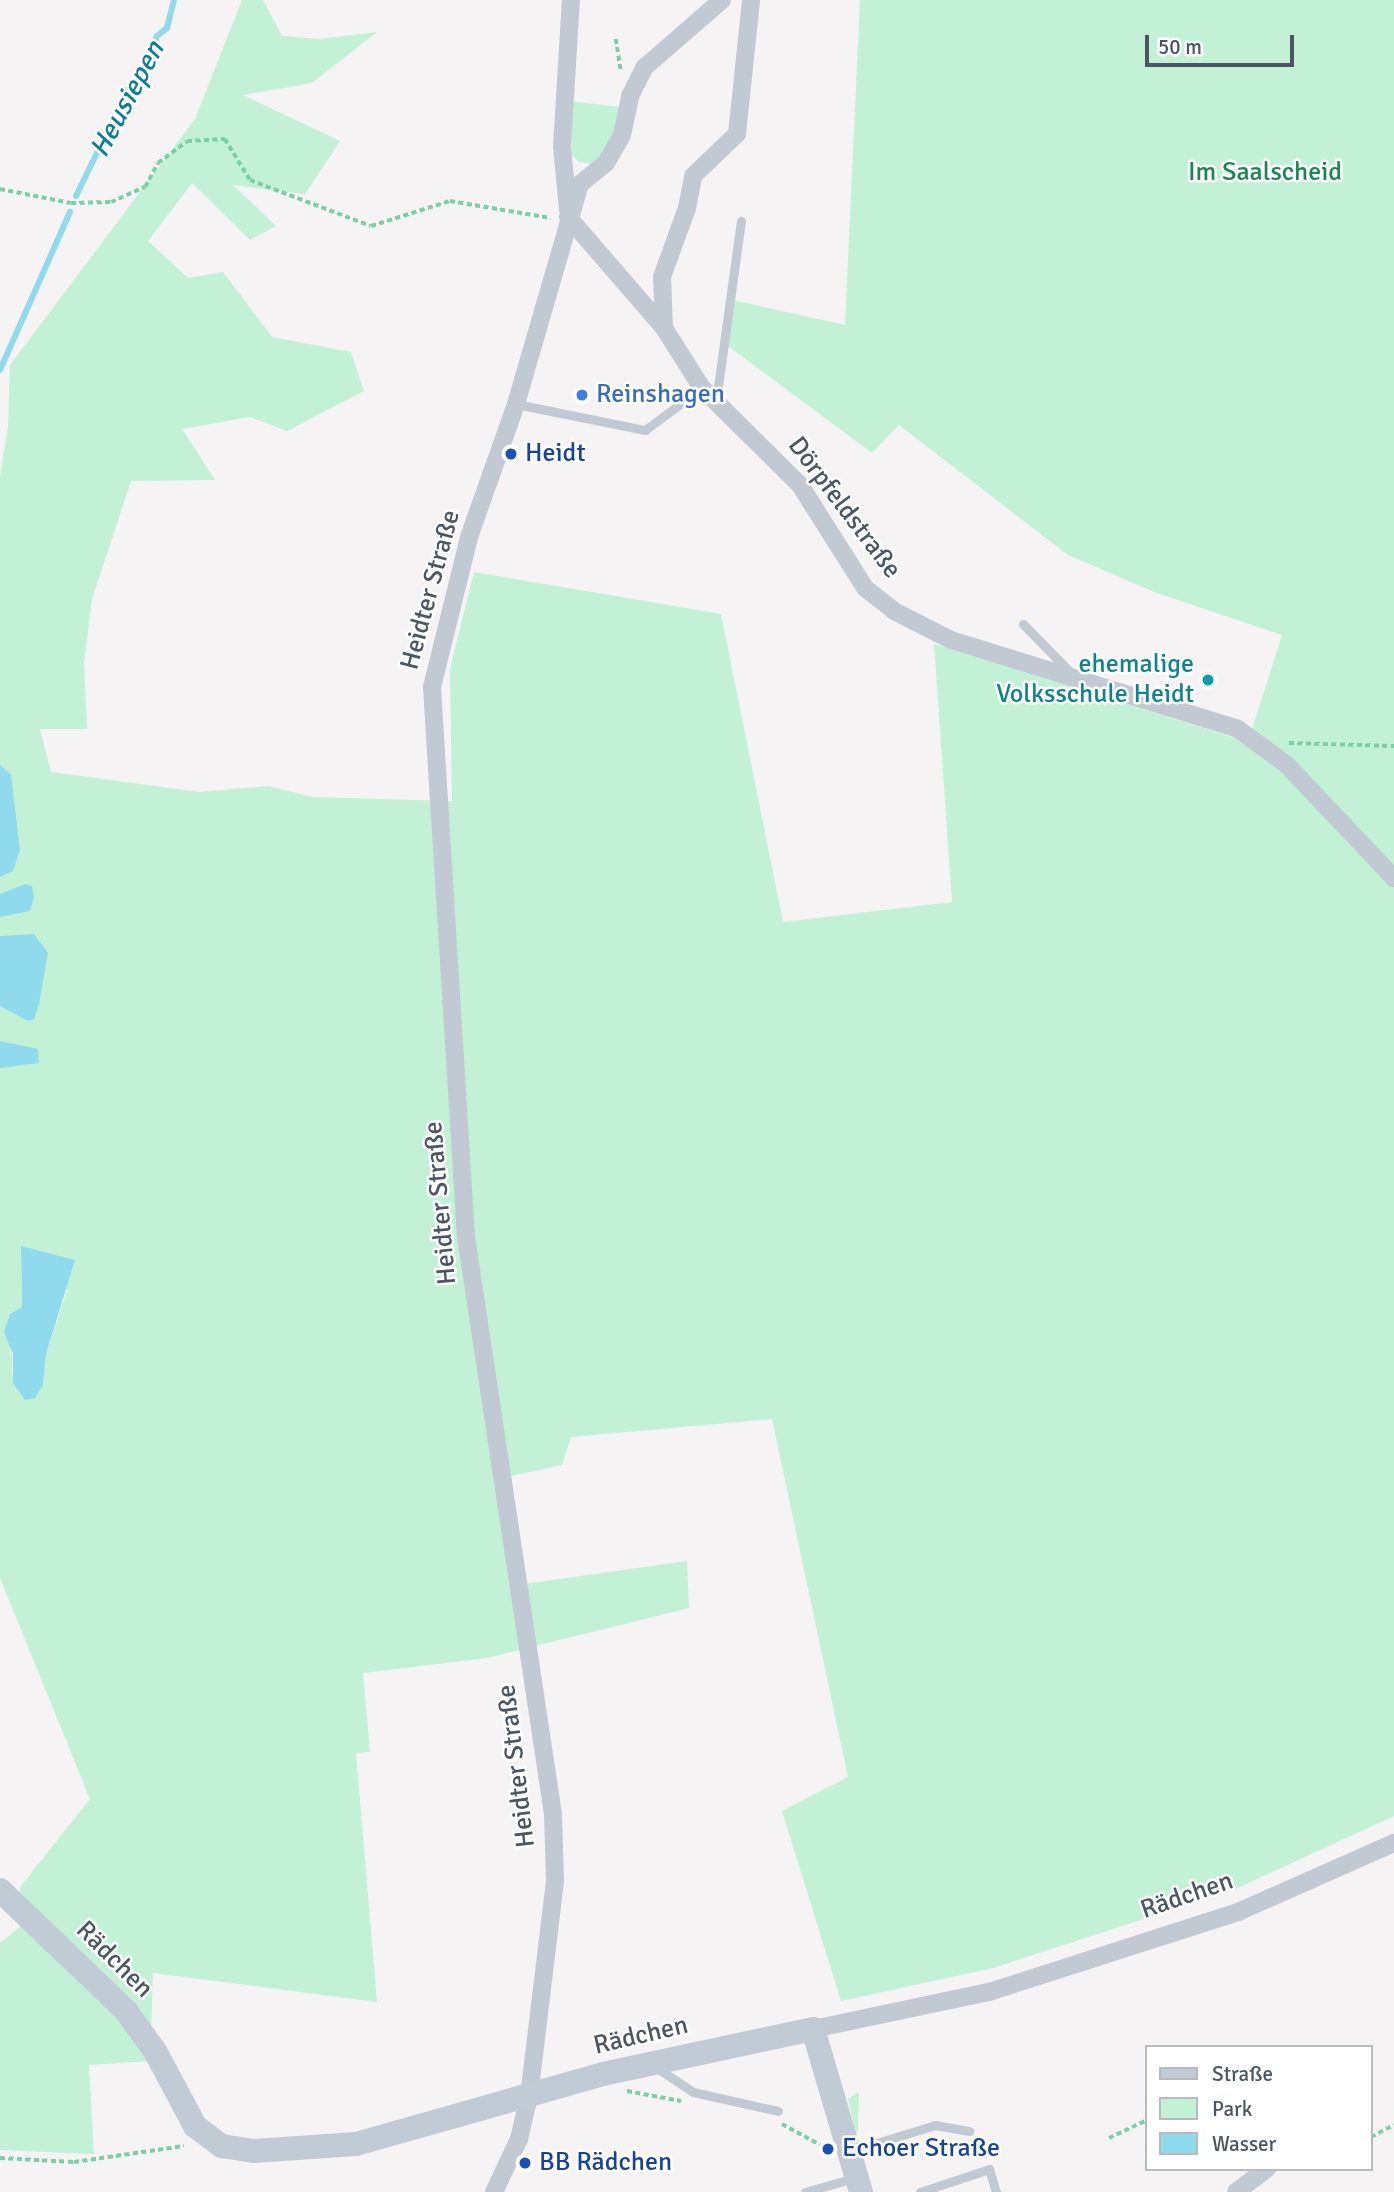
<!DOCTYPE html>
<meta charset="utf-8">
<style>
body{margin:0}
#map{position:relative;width:1394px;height:2192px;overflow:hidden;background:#f5f3f3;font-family:Signika,sans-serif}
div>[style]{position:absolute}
.green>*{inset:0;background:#c3f1d5}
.water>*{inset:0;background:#90daee}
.stream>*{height:6px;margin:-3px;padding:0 3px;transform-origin:3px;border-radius:3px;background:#90daee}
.path>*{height:3.5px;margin-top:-1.75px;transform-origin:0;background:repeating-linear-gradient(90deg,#7ad0a6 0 5px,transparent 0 8.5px)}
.lane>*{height:9px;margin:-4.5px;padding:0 4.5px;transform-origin:4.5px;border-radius:4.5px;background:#c1cad2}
.street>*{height:18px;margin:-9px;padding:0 9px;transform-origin:9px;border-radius:9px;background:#c1cad2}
.secondary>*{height:24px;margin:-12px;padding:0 12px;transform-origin:12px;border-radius:12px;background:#c1cbd6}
.dots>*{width:19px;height:19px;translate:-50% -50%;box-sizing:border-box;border:4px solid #fff;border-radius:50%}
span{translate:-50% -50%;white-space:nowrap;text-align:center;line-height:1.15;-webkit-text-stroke:5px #fff;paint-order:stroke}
.park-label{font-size:26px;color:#17864f}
.shop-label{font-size:26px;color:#366cbe}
.left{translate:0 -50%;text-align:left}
.transit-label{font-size:26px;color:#164399}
.street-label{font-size:26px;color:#4a5661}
.culture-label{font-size:26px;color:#0d838f}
.right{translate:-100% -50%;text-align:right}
.water-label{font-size:28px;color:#0c7c9b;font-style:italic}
.legend{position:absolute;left:1145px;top:2045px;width:228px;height:126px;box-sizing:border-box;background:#fff;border:2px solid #b7bbc0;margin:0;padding:9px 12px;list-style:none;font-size:21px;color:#4a5661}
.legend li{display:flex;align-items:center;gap:14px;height:35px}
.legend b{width:35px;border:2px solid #b7bbc0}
.scale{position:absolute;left:1145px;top:35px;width:149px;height:32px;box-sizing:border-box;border:4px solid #4a5661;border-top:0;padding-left:9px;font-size:21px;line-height:24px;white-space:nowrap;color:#4a5661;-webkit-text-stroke:5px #fff;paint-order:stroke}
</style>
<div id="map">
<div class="green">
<div style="clip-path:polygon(evenodd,242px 0,263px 0,282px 36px,320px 39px,377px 32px,312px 83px,243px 95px,340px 141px,305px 194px,233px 185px,276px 226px,250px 240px,192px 183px,148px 241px,188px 278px,223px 272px,272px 337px,351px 352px,364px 391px,287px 431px,250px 417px,182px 429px,215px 480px,131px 481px,92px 599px,84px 663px,87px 729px,40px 729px,51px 772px,199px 792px,269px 786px,312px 797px,452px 801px,450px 669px,474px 572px,721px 614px,783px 922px,952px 902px,934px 644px,1248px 742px,1282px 635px,1154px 592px,1068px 555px,899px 425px,872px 453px,728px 346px,732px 300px,845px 325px,860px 0,1394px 0,1394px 1816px,1233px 1890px,993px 1968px,841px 2001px,782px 1811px,848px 1777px,772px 1419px,571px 1437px,562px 1465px,502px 1478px,517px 1585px,687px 1561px,689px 1608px,487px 1658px,363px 1673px,370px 1752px,356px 1753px,377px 2002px,153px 1973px,150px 2061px,89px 2065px,94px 2154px,0 2150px,0 1943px,22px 1925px,20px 1887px,90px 1799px,0 1578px,0 477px,8px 426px,10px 365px,195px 119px,242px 0,21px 1246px,60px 1259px,67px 1290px,46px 1354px,43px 1385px,13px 1383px,10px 1314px,22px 1307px,21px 1246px)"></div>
<div style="clip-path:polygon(570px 101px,620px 107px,623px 117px,603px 155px,591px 164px,579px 162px,572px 155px)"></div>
<div style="clip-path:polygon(859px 2092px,858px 2130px,856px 2134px,848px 2099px)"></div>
</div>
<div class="water">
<div style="clip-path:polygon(0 765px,11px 775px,20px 850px,13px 871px,0 877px)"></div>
<div style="clip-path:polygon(25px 884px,32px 886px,34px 897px,30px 911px,0 917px,0 894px)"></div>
<div style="clip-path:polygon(34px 934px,48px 953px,39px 1004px,34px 1019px,28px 1021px,0 1006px,0 936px)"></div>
<div style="clip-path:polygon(0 1041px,38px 1049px,39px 1063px,0 1068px)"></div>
<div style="clip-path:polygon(21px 1246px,75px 1260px,46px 1354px,43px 1385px,35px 1398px,25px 1400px,13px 1383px,13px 1354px,4px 1332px,10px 1314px,22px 1307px)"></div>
</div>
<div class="stream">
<div style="left:76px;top:196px;width:119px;rotate:-64.1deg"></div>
<div style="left:128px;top:89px;width:18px;rotate:-47deg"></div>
<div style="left:140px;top:76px;width:43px;rotate:-67deg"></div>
<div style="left:157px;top:36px;width:13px;rotate:-39deg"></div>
<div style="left:167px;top:28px;width:29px;rotate:-76deg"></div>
<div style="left:0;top:370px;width:173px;rotate:-66.1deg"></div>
</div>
<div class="path">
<div style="left:616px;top:39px;width:32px;rotate:81deg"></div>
<div style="left:0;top:189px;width:72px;rotate:11.2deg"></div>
<div style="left:71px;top:203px;width:40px;rotate:-1.4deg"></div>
<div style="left:111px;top:202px;width:37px;rotate:-24deg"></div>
<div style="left:145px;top:187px;width:27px;rotate:-62deg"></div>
<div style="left:158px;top:163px;width:36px;rotate:-37deg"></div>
<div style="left:187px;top:141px;width:38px;rotate:-3deg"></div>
<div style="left:225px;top:139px;width:48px;rotate:58.6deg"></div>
<div style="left:250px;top:180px;width:129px;rotate:20.8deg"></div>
<div style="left:371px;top:226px;width:83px;rotate:-17.6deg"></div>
<div style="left:450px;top:201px;width:102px;rotate:9.6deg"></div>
<div style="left:1289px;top:743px;width:105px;rotate:1.6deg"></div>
<div style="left:627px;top:2091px;width:55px;rotate:10.5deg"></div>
<div style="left:782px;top:2124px;width:48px;rotate:28.7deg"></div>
<div style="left:1371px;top:2137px;width:26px;rotate:-28deg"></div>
<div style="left:1109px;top:2138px;width:42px;rotate:-25.3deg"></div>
<div style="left:0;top:2158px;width:74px;rotate:3.1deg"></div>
<div style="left:74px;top:2162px;width:111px;rotate:-8.3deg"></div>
</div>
<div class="lane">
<div style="left:716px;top:401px;width:182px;rotate:-82.1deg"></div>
<div style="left:516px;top:404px;width:132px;rotate:11.4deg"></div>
<div style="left:645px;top:430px;width:71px;rotate:-36.4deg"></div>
<div style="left:1023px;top:624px;width:71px;rotate:45.6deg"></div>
<div style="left:657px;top:2068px;width:43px;rotate:33.7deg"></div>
<div style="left:693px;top:2092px;width:87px;rotate:12.6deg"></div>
<div style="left:851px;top:2151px;width:88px;rotate:-17.2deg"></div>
<div style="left:935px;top:2125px;width:35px;rotate:10deg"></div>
<div style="left:805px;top:2192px;width:51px;rotate:-15.9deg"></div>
<div style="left:920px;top:2192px;width:73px;rotate:-18.4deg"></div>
<div style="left:989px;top:2169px;width:24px;rotate:73deg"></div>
</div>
<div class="street">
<div style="left:568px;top:210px;width:64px;rotate:-95.4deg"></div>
<div style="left:562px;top:146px;width:146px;rotate:-86.5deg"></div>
<div style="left:568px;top:217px;width:147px;rotate:49.1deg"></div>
<div style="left:664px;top:328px;width:71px;rotate:57.7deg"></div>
<div style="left:702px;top:388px;width:138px;rotate:44.7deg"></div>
<div style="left:800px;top:485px;width:122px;rotate:57.7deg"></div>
<div style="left:865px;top:588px;width:37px;rotate:38deg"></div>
<div style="left:894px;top:611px;width:64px;rotate:27deg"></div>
<div style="left:951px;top:640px;width:300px;rotate:17.2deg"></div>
<div style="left:1238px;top:729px;width:61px;rotate:36.3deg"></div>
<div style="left:1287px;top:765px;width:156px;rotate:46.6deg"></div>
<div style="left:664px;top:328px;width:51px;rotate:-92.2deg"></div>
<div style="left:662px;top:277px;width:73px;rotate:-70.1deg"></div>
<div style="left:687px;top:208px;width:33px;rotate:-79deg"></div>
<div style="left:693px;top:176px;width:61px;rotate:-43.7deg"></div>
<div style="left:737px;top:134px;width:135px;rotate:-84deg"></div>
<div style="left:813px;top:2029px;width:180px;rotate:-11.9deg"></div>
<div style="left:989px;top:1992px;width:262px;rotate:-17.8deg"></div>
<div style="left:1238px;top:1912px;width:171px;rotate:-23.9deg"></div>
<div style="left:494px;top:2192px;width:59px;rotate:-64.7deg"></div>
<div style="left:519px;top:2139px;width:44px;rotate:-76.9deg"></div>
<div style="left:529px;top:2096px;width:217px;rotate:-83.1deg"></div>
<div style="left:555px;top:1881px;width:67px;rotate:-91.7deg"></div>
<div style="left:553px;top:1814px;width:584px;rotate:-98.57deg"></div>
<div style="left:466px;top:1237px;width:551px;rotate:-93.54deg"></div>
<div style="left:432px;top:687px;width:154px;rotate:-76.1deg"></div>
<div style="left:469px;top:537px;width:141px;rotate:-70.5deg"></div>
<div style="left:516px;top:404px;width:229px;rotate:-73.8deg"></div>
<div style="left:580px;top:184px;width:33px;rotate:-39deg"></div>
<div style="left:606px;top:163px;width:32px;rotate:-60deg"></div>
<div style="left:622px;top:135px;width:40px;rotate:-78deg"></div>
<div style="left:630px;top:96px;width:33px;rotate:-63deg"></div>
<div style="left:645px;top:67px;width:102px;rotate:-41deg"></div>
<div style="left:1236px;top:2192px;width:39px;rotate:-37deg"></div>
</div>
<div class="secondary">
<div style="left:0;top:1890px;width:175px;rotate:43.8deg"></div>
<div style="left:126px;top:2011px;width:49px;rotate:54.1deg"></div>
<div style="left:155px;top:2051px;width:85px;rotate:61.9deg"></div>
<div style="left:195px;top:2126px;width:34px;rotate:37deg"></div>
<div style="left:222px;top:2146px;width:32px;rotate:9deg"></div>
<div style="left:254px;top:2151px;width:102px;rotate:-3.9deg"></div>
<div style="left:356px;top:2144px;width:257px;rotate:-15.8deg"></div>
<div style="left:603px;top:2074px;width:215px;rotate:-12.1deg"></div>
<div style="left:813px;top:2029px;width:170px;rotate:73.6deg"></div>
</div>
<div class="dots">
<div style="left:582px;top:395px;background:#3f7fe0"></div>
<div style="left:511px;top:454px;background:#1a4fb4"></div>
<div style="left:1208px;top:680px;background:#0f9aa8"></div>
<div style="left:828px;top:2149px;background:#1a4fb4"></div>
<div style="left:525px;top:2163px;background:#1a4fb4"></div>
</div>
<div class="park-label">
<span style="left:1265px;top:173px">Im Saalscheid</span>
</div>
<div class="shop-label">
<span class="left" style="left:596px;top:395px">Reinshagen</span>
</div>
<div class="transit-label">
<span class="left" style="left:525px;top:454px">Heidt</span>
<span class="left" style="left:842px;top:2149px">Echoer Straße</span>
<span class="left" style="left:539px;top:2163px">BB Rädchen</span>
</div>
<div class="street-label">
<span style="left:844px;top:508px;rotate:53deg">Dörpfeldstraße</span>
<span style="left:431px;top:590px;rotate:-75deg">Heidter Straße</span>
<span style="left:441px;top:1203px;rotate:-95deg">Heidter Straße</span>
<span style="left:517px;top:1766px;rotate:-97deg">Heidter Straße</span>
<span style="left:1187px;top:1896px;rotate:-19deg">Rädchen</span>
<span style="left:114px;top:1960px;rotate:45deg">Rädchen</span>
<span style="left:641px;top:2036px;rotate:-13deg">Rädchen</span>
</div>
<div class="culture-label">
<span class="right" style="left:1194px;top:680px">ehemalige<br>Volksschule Heidt</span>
</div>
<div class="water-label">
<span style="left:127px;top:99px;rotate:-62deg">Heusiepen</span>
</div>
<ul class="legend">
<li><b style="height:9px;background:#c1cbd6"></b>Straße</li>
<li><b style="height:19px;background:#c3f1d5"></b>Park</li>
<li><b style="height:19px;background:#90daee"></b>Wasser</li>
</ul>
<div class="scale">50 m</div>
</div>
